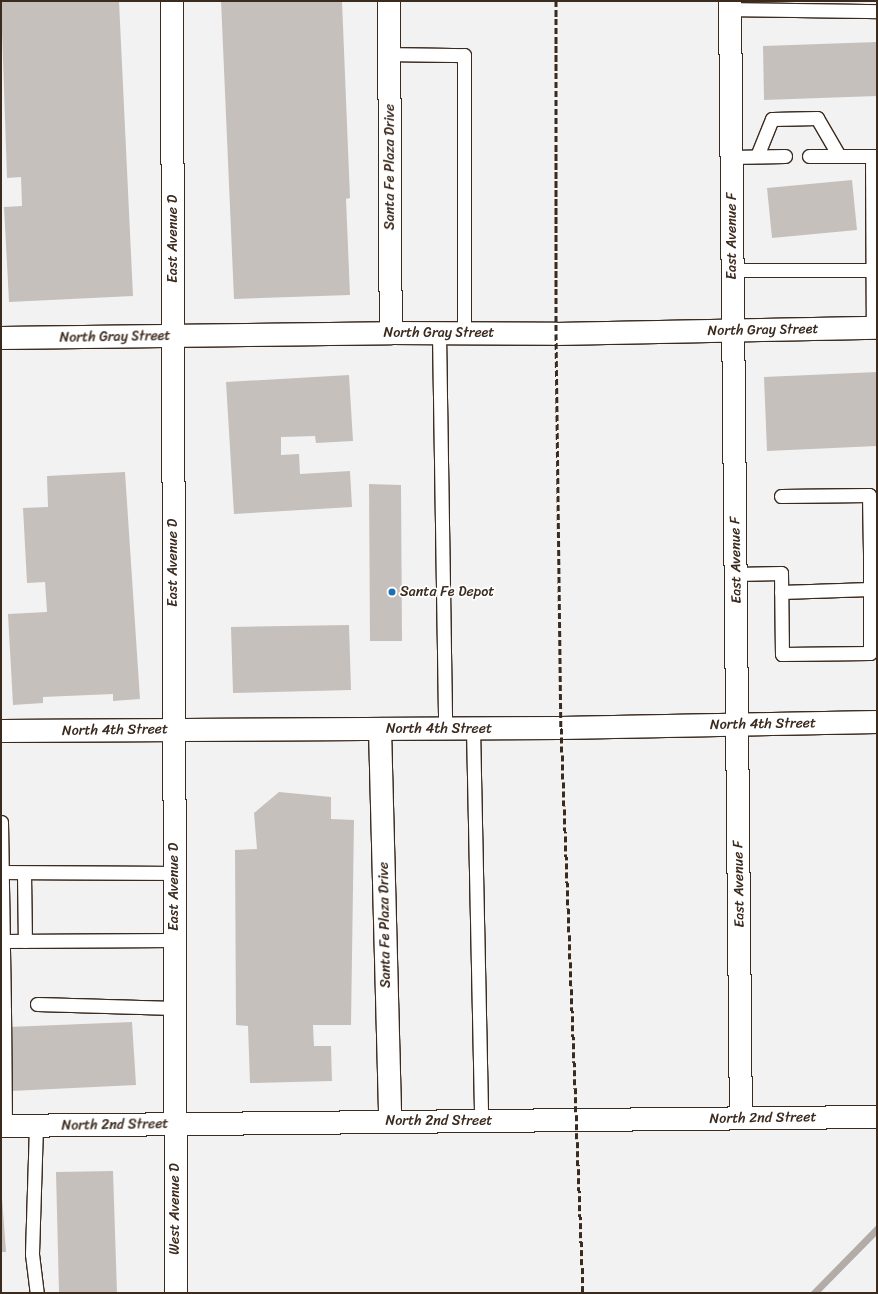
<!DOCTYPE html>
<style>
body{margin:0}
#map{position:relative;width:878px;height:1294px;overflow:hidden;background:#f3f2f2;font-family:Sriracha,sans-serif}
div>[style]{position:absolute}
.stream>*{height:7px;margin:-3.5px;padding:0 3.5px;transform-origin:3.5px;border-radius:3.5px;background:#b2aba7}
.building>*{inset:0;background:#c6c0bd}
.roads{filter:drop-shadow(1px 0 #3b2a1e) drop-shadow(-1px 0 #3b2a1e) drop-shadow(0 1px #3b2a1e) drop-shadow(0 -1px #3b2a1e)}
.service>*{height:13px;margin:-6.5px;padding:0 6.5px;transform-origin:6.5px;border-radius:6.5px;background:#fff}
.minor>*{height:22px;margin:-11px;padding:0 11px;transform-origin:11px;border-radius:11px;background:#fff}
.tertiary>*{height:22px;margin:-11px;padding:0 11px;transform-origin:11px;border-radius:11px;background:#fff}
.rail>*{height:3px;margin-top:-1.5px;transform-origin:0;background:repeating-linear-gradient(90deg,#3b2a1e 0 6px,transparent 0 9px)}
.dots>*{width:11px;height:11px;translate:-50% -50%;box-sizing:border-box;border:2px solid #fff;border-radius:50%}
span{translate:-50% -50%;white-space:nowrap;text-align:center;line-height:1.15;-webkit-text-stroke:3.5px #fff;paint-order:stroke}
.street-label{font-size:14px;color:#3b2a1e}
.poi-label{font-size:14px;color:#3b2a1e}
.left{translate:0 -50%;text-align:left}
.frame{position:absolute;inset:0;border:2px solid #3b2a1e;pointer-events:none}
</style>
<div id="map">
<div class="stream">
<div style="left:814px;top:1293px;width:90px;rotate:-45.5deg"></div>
</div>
<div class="building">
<div style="clip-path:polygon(1px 1px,119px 1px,133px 296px,9px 302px,4px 207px,22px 206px,21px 177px,7px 178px)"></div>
<div style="clip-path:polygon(221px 1px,342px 1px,350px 198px,346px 199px,350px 295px,234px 299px)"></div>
<div style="clip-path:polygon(877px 42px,877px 96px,764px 100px,763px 46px)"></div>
<div style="clip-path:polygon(852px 180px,857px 230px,772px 238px,767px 188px)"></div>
<div style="clip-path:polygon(877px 372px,877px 446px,767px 451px,764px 377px)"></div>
<div style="clip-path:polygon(349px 375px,353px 441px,316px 443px,315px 436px,281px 437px,281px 455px,299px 454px,300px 474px,350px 471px,352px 507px,234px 514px,226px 382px)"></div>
<div style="clip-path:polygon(125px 472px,140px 699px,113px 701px,113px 694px,43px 697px,43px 703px,13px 705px,8px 614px,47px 612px,45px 582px,27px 583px,23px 508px,48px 507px,47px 476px)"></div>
<div style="clip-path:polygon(369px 484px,401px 485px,402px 641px,370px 641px)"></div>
<div style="clip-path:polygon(349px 625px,351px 690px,233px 693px,231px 627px)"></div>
<div style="clip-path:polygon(279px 792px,331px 797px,331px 819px,354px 820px,351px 1025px,313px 1025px,314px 1046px,331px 1046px,332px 1081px,250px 1083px,248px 1026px,236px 1025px,235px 850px,257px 849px,254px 813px)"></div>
<div style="clip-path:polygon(132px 1022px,136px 1085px,11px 1091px,8px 1027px)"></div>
<div style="clip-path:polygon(113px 1171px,117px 1293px,59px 1293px,56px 1172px)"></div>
<div style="clip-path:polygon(1px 1184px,6px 1252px,1px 1252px)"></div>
</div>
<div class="roads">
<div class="service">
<div style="left:730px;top:9px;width:147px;rotate:0.8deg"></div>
<div style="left:389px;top:54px;width:75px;rotate:0.8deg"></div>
<div style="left:464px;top:55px;width:278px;rotate:90deg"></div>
<div style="left:757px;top:156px;width:40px;rotate:-68deg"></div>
<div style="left:772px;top:119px;width:45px;rotate:-1.3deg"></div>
<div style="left:817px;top:118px;width:44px;rotate:59.9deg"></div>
<div style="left:809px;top:156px;width:68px"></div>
<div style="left:872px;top:156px;width:173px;rotate:89.7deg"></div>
<div style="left:731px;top:157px;width:54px;rotate:-1.1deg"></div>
<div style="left:732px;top:270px;width:141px"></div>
<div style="left:439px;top:333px;width:396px;rotate:89.1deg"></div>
<div style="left:781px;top:496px;width:88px;rotate:-0.7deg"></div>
<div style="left:869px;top:495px;width:58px;rotate:89deg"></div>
<div style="left:736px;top:574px;width:45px;rotate:-1.3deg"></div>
<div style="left:781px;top:573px;width:81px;rotate:89.3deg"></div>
<div style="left:782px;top:654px;width:88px;rotate:-0.7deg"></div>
<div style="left:870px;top:653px;width:100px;rotate:-90deg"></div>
<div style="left:870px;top:553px;width:7px"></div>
<div style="left:781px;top:592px;width:89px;rotate:-1.9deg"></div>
<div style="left:473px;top:728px;width:393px;rotate:88.8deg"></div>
<div style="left:1px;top:822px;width:189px;rotate:89.1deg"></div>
<div style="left:4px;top:1011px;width:3px;rotate:180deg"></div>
<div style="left:2px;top:872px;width:172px;rotate:0.3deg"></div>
<div style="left:24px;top:873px;width:68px;rotate:89.2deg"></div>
<div style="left:3px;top:941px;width:171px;rotate:-0.3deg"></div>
<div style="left:37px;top:1004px;width:138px;rotate:1.7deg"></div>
<div style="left:4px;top:1011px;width:115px;rotate:89.5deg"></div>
<div style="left:36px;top:1126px;width:128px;rotate:91.8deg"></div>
<div style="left:32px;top:1254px;width:39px;rotate:83deg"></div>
</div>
<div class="minor">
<div style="left:172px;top:1px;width:1292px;rotate:89.82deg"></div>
<div style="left:389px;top:1px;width:332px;rotate:89.7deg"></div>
<div style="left:730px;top:1px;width:1117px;rotate:89.44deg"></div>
<div style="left:380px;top:729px;width:392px;rotate:88.5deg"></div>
<div style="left:1px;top:731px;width:560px;rotate:-0.31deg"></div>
<div style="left:561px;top:728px;width:316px;rotate:-1.1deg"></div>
</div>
<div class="tertiary">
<div style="left:1px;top:338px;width:390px;rotate:-0.7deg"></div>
<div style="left:391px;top:333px;width:165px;rotate:0.3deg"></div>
<div style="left:556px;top:334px;width:321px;rotate:-1.1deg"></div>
<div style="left:1px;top:1126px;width:876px;rotate:-0.59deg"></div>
</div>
</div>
<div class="rail">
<div style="left:556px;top:1px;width:333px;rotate:90deg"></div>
<div style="left:556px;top:334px;width:394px;rotate:89.3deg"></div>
<div style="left:561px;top:728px;width:565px;rotate:87.77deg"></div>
</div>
<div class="dots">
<div style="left:392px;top:592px;background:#1f6fb2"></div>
</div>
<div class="street-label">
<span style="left:390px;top:167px;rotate:-90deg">Santa Fe Plaza Drive</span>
<span style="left:732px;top:236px;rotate:-90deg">East Avenue F</span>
<span style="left:173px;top:239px;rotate:-90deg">East Avenue D</span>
<span style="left:763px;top:330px;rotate:-1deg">North Gray Street</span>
<span style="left:439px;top:333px">North Gray Street</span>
<span style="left:115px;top:337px;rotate:-1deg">North Gray Street</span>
<span style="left:736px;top:560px;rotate:-91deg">East Avenue F</span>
<span style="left:173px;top:563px;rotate:-90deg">East Avenue D</span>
<span style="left:763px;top:724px;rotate:-1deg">North 4th Street</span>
<span style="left:439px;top:729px">North 4th Street</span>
<span style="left:115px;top:730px;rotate:-1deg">North 4th Street</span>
<span style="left:739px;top:884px;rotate:-91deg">East Avenue F</span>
<span style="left:174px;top:887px;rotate:-90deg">East Avenue D</span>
<span style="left:385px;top:925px;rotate:-91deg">Santa Fe Plaza Drive</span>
<span style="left:763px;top:1118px;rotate:-1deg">North 2nd Street</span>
<span style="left:439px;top:1121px">North 2nd Street</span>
<span style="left:115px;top:1125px;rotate:-1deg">North 2nd Street</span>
<span style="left:175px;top:1209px;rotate:-90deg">West Avenue D</span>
</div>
<div class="poi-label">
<span class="left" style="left:400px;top:592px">Santa Fe Depot</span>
</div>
<div class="frame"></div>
</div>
